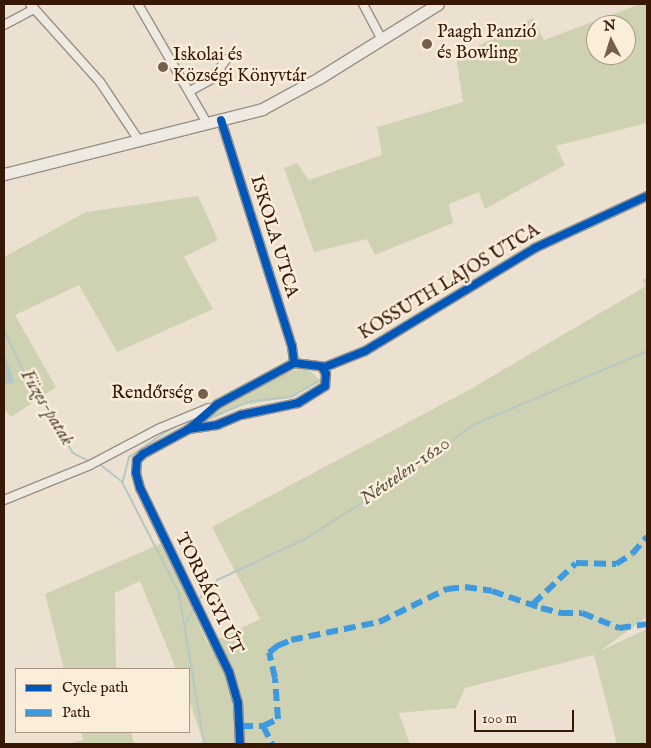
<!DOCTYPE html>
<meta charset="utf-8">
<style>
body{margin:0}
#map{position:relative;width:651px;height:748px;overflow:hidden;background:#ece1d1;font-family:"IM FELL English",serif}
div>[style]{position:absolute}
.green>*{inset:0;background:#cfd2b2}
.water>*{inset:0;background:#b6c8c2}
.stream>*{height:2px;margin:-1px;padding:0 1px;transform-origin:1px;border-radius:1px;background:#b6c8c2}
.roads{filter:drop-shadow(1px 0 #9a9085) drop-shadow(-1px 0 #9a9085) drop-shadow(0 1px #9a9085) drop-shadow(0 -1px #9a9085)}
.minor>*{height:8px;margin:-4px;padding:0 4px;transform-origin:4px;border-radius:4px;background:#efeae1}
.secondary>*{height:11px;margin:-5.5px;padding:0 5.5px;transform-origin:5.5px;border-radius:5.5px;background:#efeae1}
.quiet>*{height:6px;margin-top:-3px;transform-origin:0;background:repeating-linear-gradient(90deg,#3e9add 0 12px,transparent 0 18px)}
.cycleway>*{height:8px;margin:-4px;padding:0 4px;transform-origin:4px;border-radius:4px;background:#0057b8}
.dots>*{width:14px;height:14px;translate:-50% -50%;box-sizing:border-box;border:2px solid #faedda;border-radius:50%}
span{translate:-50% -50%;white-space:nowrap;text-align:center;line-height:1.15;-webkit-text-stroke:5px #faedda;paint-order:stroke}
.poi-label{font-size:18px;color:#371706}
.left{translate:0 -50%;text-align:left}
.right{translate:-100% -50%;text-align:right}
.street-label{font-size:18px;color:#371706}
.water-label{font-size:19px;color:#5b5146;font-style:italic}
.frame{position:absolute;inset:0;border:5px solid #371706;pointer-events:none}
.legend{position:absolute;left:15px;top:668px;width:175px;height:65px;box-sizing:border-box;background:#faedda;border:1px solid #ac9785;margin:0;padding:6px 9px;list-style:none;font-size:15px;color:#371706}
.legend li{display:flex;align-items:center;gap:10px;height:25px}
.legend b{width:25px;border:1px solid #ac9785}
.north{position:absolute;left:586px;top:15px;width:50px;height:50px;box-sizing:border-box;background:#faedda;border:1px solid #ac9785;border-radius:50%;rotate:355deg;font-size:14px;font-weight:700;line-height:20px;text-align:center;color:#371706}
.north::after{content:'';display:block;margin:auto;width:18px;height:22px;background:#765e4d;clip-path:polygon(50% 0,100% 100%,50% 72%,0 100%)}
.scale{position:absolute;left:474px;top:710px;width:100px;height:22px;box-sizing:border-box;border:2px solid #371706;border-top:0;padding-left:6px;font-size:15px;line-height:18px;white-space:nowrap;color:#371706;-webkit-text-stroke:4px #faedda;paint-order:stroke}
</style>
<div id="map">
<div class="green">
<div style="clip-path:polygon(evenodd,640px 4px,647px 4px,647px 123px,556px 146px,565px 165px,485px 209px,479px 192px,449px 204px,453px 223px,375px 255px,367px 239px,314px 252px,284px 168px,297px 163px,309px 180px,382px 155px,377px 127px,463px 102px,456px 57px,533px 18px,544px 40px,640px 4px,596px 25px,626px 25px,626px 55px,596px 55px,596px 25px)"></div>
<div style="clip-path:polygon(198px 196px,218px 240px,184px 257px,213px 309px,117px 352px,79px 285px,15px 315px,56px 387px,11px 417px,4px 409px,4px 257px,86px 212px)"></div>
<div style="clip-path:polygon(647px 277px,647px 617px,600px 651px,647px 629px,647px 744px,617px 744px,594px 655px,465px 688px,456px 708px,399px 713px,410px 744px,204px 744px,189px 700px,189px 669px,176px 669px,140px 581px,115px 593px,116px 669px,64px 669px,45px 594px,162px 543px,208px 644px,260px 619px,212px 527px,467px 391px,646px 286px,642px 280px)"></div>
<div style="clip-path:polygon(305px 367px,321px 381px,293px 397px,243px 405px,210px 420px,200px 422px,199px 419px,283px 374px)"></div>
<div style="clip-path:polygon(81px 732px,131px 732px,134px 744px,69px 744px,83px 740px)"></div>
</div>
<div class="water">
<div style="clip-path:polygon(4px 353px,15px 383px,4px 384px)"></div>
</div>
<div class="stream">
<div style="left:4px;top:330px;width:61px;rotate:64.7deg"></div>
<div style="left:30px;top:385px;width:80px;rotate:57.7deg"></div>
<div style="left:73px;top:453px;width:20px;rotate:27deg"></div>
<div style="left:207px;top:419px;width:48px;rotate:-22.2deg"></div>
<div style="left:251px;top:401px;width:40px;rotate:-5.7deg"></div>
<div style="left:291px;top:397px;width:36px;rotate:-30deg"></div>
<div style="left:98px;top:463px;width:31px;rotate:38deg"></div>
<div style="left:122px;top:482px;width:125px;rotate:62.8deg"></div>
<div style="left:179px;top:593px;width:153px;rotate:80.6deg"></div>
<div style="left:123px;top:481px;width:25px;rotate:-76deg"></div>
<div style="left:129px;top:457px;width:57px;rotate:-34.2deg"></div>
<div style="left:198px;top:600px;width:28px;rotate:-46deg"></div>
<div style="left:217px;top:580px;width:97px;rotate:-25deg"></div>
<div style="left:305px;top:539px;width:117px;rotate:-32.5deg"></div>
<div style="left:404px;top:476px;width:86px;rotate:-36.5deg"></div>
<div style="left:473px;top:425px;width:189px;rotate:-23deg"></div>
<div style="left:186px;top:622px;width:17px;rotate:-59deg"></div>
</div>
<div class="roads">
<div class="minor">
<div style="left:30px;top:4px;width:105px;rotate:48.1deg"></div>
<div style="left:100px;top:82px;width:69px;rotate:56.3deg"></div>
<div style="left:138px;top:4px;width:138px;rotate:59.9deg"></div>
<div style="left:363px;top:4px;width:40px;rotate:62deg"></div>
<div style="left:4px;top:25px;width:34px;rotate:-28deg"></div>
<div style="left:190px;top:91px;width:25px;rotate:-29deg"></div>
<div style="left:212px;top:79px;width:24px;rotate:-54deg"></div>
<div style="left:221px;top:120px;width:237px;rotate:72.6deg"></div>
<div style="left:292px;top:346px;width:17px;rotate:83deg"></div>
<div style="left:189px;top:429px;width:28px;rotate:-8deg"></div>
<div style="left:217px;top:425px;width:26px;rotate:-23deg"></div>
<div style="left:241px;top:415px;width:58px;rotate:-11.9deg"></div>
<div style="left:298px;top:403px;width:32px;rotate:-32deg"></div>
<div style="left:325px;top:386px;width:12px;rotate:-85deg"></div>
<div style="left:326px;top:374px;width:8px;rotate:-120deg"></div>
<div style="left:137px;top:460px;width:8px;rotate:-45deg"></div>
<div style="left:143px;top:454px;width:52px;rotate:-28.5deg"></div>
<div style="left:189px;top:429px;width:38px;rotate:-41deg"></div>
<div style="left:218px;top:404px;width:86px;rotate:-28.3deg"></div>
<div style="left:294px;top:363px;width:31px;rotate:7deg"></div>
<div style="left:325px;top:367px;width:43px;rotate:-21.8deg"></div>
<div style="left:365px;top:351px;width:199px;rotate:-31.2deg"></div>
<div style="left:535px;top:248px;width:123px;rotate:-24.9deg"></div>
<div style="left:137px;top:460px;width:13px;rotate:94deg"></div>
<div style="left:136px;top:473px;width:16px;rotate:75deg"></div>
<div style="left:140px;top:488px;width:204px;rotate:64.2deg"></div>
<div style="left:229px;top:672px;width:32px;rotate:74deg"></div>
<div style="left:238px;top:703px;width:41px;rotate:87.2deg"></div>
<div style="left:4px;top:500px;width:93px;rotate:-22.1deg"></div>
<div style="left:90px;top:465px;width:77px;rotate:-27.9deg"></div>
<div style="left:158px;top:429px;width:55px;rotate:-22.4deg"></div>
</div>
<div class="secondary">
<div style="left:4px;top:174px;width:266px;rotate:-14.1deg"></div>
<div style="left:262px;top:109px;width:65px;rotate:-28.5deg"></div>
<div style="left:319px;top:78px;width:140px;rotate:-31.9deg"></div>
</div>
</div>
<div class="quiet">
<div style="left:533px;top:604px;width:59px;rotate:-43.6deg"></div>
<div style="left:576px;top:563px;width:40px;rotate:1.4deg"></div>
<div style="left:616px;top:564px;width:19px;rotate:-32deg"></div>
<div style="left:632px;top:554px;width:23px;rotate:-49deg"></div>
<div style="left:241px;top:726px;width:22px"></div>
<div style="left:263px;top:726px;width:17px;rotate:-25deg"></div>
<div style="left:278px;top:719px;width:41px;rotate:-94.2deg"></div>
<div style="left:275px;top:678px;width:26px;rotate:-103deg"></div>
<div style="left:269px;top:653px;width:11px;rotate:-41deg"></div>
<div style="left:277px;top:646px;width:15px;rotate:-23deg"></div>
<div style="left:291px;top:640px;width:90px;rotate:-11.6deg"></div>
<div style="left:379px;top:622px;width:76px;rotate:-25.9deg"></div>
<div style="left:447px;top:589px;width:18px;rotate:-6deg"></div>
<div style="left:465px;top:587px;width:27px;rotate:8deg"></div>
<div style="left:492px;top:591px;width:52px;rotate:19.1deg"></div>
<div style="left:541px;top:608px;width:21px;rotate:14deg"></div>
<div style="left:561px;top:613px;width:21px"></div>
<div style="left:582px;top:613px;width:40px;rotate:22deg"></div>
<div style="left:619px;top:628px;width:28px;rotate:-8deg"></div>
<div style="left:263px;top:726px;width:20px;rotate:63deg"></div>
</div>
<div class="cycleway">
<div style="left:221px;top:120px;width:237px;rotate:72.6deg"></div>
<div style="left:292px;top:346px;width:17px;rotate:83deg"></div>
<div style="left:189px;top:429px;width:28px;rotate:-8deg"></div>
<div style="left:217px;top:425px;width:26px;rotate:-23deg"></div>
<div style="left:241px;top:415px;width:58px;rotate:-11.9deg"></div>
<div style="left:298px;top:403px;width:32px;rotate:-32deg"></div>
<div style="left:325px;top:386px;width:12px;rotate:-85deg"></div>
<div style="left:326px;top:374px;width:8px;rotate:-120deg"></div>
<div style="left:240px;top:744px;width:41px;rotate:-92.8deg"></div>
<div style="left:238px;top:703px;width:32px;rotate:-106deg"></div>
<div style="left:229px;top:672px;width:204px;rotate:-115.8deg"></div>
<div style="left:140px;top:488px;width:16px;rotate:-105deg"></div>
<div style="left:136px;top:473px;width:13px;rotate:-86deg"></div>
<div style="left:137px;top:460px;width:8px;rotate:-45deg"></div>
<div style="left:143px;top:454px;width:52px;rotate:-28.5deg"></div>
<div style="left:189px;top:429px;width:38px;rotate:-41deg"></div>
<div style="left:218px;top:404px;width:86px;rotate:-28.3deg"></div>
<div style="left:294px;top:363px;width:31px;rotate:7deg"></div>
<div style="left:325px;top:367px;width:43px;rotate:-21.8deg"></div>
<div style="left:365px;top:351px;width:199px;rotate:-31.2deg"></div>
<div style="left:535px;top:248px;width:123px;rotate:-24.9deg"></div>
</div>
<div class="dots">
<div style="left:427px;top:44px;background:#765e4d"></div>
<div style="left:163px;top:67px;background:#765e4d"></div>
<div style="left:203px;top:394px;background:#765e4d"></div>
</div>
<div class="poi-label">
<span class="left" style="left:437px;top:44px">Paagh Panzió<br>és Bowling</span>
<span class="left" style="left:173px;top:67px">Iskolai és<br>Községi Könyvtár</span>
<span class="right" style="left:193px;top:394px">Rendőrség</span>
</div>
<div class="street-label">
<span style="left:273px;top:237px;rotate:73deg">ISKOLA UTCA</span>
<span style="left:450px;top:283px;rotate:-31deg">KOSSUTH LAJOS UTCA</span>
<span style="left:208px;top:594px;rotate:64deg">TORBÁGYI ÚT</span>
</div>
<div class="water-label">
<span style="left:46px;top:408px;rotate:59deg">Füzes-patak</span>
<span style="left:406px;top:472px;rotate:-35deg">Névtelen-1620</span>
</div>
<div class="frame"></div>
<ul class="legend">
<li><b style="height:6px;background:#0057b8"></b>Cycle path</li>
<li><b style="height:6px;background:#3e9add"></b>Path</li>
</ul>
<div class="north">N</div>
<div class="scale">100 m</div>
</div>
